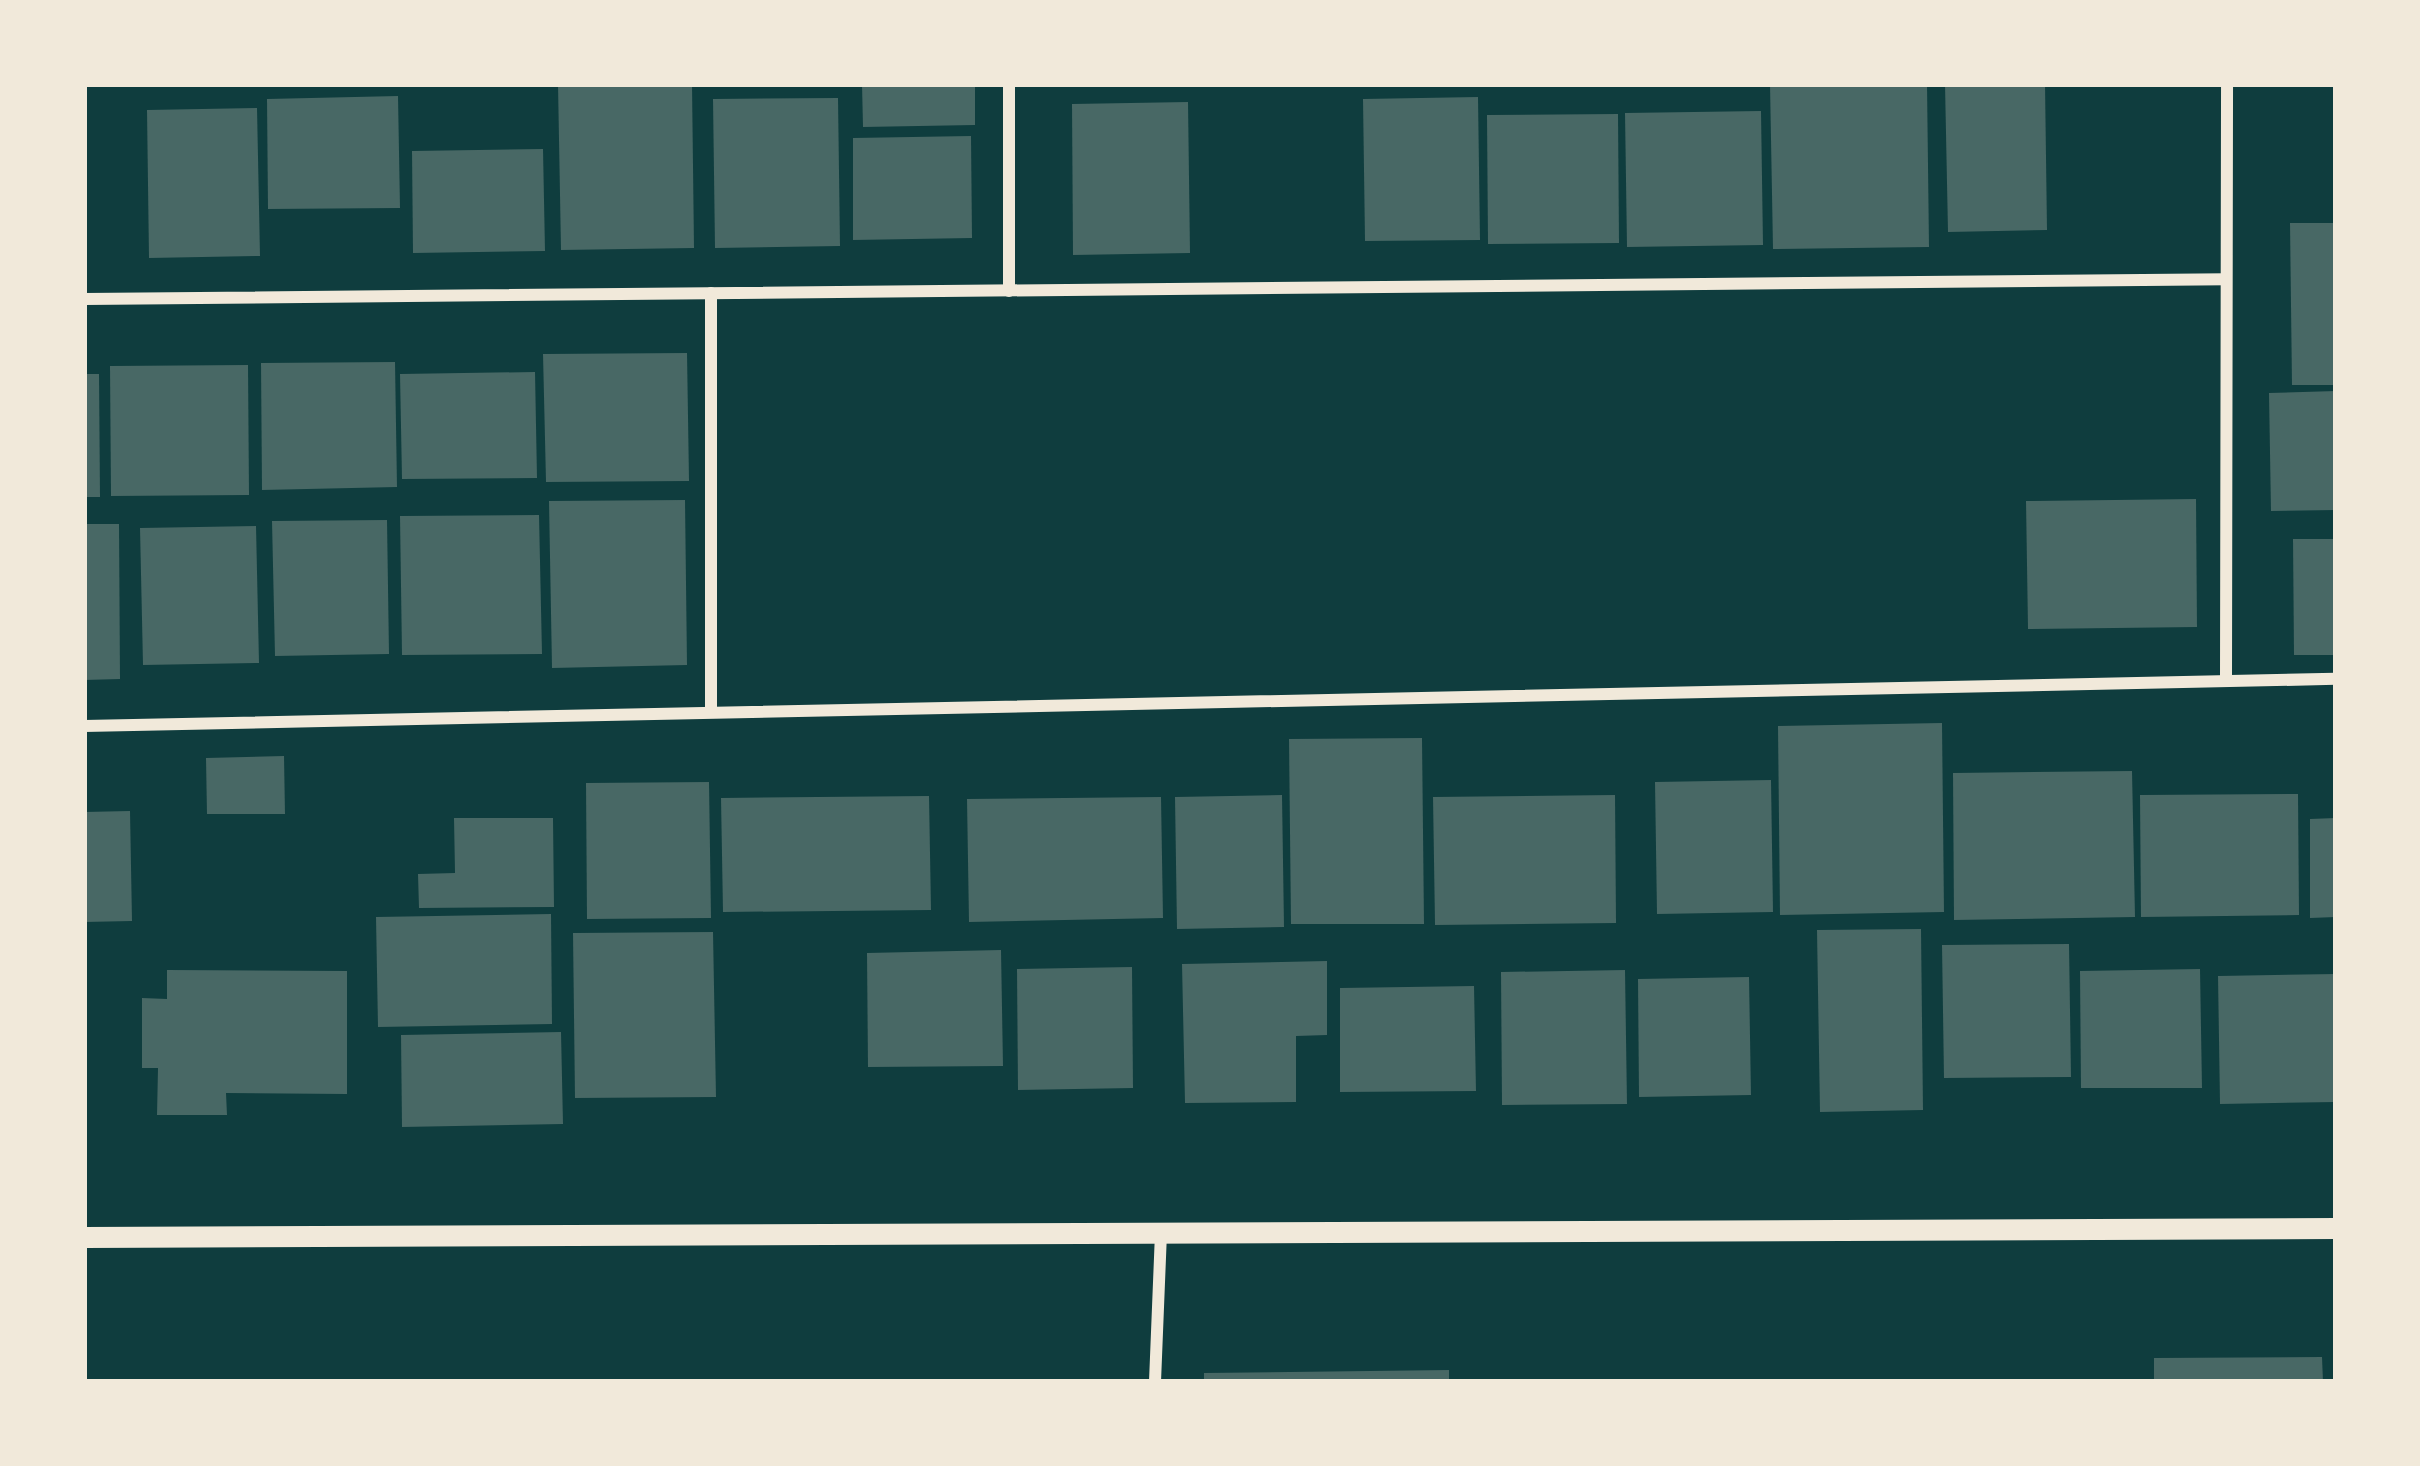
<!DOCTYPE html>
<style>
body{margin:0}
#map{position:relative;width:2420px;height:1466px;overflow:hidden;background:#0f3d3e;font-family:"Titillium Web",sans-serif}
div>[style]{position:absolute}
.building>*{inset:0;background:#486865}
.minor>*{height:12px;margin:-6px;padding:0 6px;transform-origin:6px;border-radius:6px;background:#f1e9da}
.tertiary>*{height:21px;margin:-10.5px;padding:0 10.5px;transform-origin:10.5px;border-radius:10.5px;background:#f1e9da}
span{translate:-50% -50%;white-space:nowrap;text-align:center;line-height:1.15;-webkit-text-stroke:10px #f1e9da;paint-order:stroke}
.frame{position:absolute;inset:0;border:87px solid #f1e9da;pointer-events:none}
</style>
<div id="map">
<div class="building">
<div style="clip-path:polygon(558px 84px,692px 84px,694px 248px,561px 250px)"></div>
<div style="clip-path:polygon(862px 84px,975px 84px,975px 125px,863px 127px)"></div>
<div style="clip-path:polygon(1770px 84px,1927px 84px,1929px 247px,1773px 249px)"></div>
<div style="clip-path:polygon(1945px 84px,2045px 84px,2047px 230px,1948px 232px)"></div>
<div style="clip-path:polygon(398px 96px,400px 208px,268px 209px,267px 99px)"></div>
<div style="clip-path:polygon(1478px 97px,1480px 240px,1365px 241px,1363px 99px)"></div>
<div style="clip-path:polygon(838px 98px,840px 246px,715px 248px,713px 99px)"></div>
<div style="clip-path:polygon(1188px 102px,1190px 253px,1073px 255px,1072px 104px)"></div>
<div style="clip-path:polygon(257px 108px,260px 256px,149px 258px,147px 110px)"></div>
<div style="clip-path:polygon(1761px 111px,1763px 245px,1627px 247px,1625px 113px)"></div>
<div style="clip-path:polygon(1618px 114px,1619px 243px,1488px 244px,1487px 115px)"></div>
<div style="clip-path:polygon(971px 136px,972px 238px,853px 240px,853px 138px)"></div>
<div style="clip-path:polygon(543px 149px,545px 251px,413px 253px,412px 151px)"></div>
<div style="clip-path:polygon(2290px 223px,2336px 223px,2336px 385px,2292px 385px)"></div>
<div style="clip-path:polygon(687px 353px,689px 481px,546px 482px,543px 354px)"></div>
<div style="clip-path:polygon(395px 362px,397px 487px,262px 490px,261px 363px)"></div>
<div style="clip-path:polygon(248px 365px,249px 495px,111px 496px,110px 366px)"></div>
<div style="clip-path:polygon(535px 372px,537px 478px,402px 479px,400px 374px)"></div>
<div style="clip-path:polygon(84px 374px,99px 374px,100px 497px,84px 497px)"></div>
<div style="clip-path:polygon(2336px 391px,2336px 510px,2271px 511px,2269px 393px)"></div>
<div style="clip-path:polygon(2196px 499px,2197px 627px,2028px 629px,2026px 501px)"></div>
<div style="clip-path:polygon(685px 500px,687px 665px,552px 668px,549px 501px)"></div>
<div style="clip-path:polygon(539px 515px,542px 654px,402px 655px,400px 516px)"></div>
<div style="clip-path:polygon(387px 520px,389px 654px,275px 656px,272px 521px)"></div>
<div style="clip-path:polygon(84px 524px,119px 524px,120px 679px,84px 680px)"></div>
<div style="clip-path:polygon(256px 526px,259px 663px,143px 665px,140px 528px)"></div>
<div style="clip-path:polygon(2293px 539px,2336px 539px,2336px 655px,2294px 655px)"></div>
<div style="clip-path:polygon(1942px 723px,1944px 912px,1780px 915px,1778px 726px)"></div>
<div style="clip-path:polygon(1422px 738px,1424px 924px,1291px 924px,1289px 739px)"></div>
<div style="clip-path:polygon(284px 756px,285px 814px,207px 814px,206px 758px)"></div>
<div style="clip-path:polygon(2132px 771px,2135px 917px,1954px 920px,1953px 773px)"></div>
<div style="clip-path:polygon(1771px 780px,1773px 912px,1657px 914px,1655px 782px)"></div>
<div style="clip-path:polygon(709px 782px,711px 918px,587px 919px,586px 783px)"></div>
<div style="clip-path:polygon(2298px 794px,2299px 915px,2141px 917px,2140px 795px)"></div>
<div style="clip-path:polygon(1282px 795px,1284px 927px,1177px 929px,1175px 797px)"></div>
<div style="clip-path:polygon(1615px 795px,1616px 923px,1435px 925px,1433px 797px)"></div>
<div style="clip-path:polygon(929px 796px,931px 910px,723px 912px,721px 798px)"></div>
<div style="clip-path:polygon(1161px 797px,1163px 918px,969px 922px,967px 799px)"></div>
<div style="clip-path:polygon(130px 811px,132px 921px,84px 922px,84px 812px)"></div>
<div style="clip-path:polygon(454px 818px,553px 818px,554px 907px,419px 908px,418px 874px,455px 873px)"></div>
<div style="clip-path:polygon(2336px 818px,2336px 917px,2310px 918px,2310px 819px)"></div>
<div style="clip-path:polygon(551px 914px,552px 1024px,378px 1027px,376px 917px)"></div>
<div style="clip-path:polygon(1921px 929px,1923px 1110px,1820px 1112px,1817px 930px)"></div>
<div style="clip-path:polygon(713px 932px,716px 1097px,575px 1098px,573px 933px)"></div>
<div style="clip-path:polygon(2069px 944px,2071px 1077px,1944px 1078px,1942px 945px)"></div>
<div style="clip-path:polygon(1001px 950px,1003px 1066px,868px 1067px,867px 953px)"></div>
<div style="clip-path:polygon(1327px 961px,1327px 1035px,1296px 1036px,1296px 1102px,1185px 1103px,1182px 964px)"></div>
<div style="clip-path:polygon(1132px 967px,1133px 1088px,1018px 1090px,1017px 969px)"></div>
<div style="clip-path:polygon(2200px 969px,2202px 1088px,2081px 1088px,2080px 971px)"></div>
<div style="clip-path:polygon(167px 970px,347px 971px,347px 1094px,226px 1093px,227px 1115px,157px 1115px,158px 1068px,142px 1068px,142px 998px,167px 999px)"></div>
<div style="clip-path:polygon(1625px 970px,1627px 1104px,1502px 1105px,1501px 972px)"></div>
<div style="clip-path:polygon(2336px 974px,2336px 1102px,2220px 1104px,2218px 976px)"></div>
<div style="clip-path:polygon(1749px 977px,1751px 1095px,1639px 1097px,1638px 979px)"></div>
<div style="clip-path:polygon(1474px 986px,1476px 1091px,1340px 1092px,1340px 988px)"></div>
<div style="clip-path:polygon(561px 1032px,563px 1124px,402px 1127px,401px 1035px)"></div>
<div style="clip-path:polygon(2322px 1357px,2323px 1382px,2154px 1382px,2154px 1358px)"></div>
<div style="clip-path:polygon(1449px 1370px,1449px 1382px,1204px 1382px,1204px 1373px)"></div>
</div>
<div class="minor">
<div style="left:1009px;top:291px;width:207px;rotate:-90deg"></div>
<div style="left:711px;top:293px;width:419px;rotate:90deg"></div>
<div style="left:84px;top:299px;width:2142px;rotate:-0.53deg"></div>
<div style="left:2226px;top:678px;width:594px;rotate:-89.9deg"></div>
<div style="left:84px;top:726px;width:2252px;rotate:-1.2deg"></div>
<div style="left:1155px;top:1382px;width:148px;rotate:-87.7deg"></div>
</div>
<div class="tertiary">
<div style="left:84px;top:1237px;width:2252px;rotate:-0.23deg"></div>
</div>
<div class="frame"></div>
</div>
